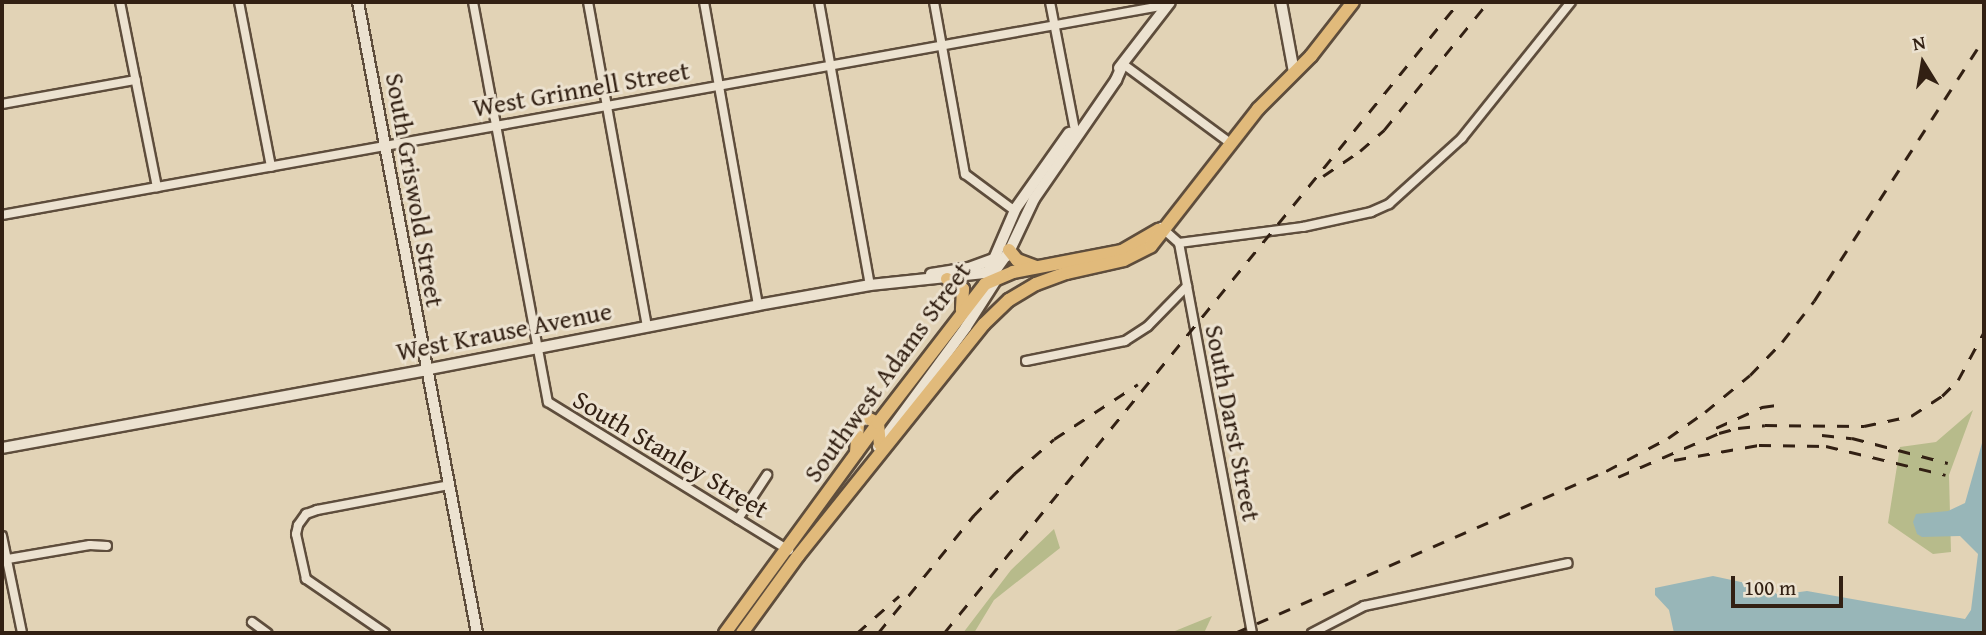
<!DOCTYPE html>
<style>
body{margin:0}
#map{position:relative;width:1986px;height:635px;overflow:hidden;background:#e2d3b6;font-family:"Gentium Book Plus",serif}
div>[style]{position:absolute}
.green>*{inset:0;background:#b7bb8b}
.water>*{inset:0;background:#98b6b8}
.roads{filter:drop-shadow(2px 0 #5e4d3c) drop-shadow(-2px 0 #5e4d3c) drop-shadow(0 2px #5e4d3c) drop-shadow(0 -2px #5e4d3c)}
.street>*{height:8px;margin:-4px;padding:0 4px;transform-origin:4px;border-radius:4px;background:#ece2d0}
.secondary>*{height:10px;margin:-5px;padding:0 5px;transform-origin:5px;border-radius:5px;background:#ece2d0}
.primary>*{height:12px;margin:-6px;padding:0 6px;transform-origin:6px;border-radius:6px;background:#e1ba7b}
.rail>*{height:2.5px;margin-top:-1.25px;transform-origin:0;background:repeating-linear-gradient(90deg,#322013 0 12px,transparent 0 24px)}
span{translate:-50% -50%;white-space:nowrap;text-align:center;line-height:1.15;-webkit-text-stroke:6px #ece2d0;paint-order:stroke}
.street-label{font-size:26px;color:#322013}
.frame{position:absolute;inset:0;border:4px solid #322013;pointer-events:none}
.north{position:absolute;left:1888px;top:28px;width:70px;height:70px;-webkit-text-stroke:5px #ece2d0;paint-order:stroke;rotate:349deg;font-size:19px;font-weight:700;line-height:28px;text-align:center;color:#322013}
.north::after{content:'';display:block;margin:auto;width:24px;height:32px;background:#322013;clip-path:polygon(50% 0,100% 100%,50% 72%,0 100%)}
.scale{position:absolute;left:1731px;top:576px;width:112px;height:32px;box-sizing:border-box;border:4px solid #322013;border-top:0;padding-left:9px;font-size:21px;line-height:24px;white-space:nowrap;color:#322013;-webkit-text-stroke:5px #ece2d0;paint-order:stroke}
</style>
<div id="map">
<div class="green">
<div style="clip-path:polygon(1973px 410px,1949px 475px,1951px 552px,1933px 554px,1888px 523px,1900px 447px,1936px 442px)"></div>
<div style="clip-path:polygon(1054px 529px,1060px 548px,994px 600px,974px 633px,963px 633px,1011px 570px)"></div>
<div style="clip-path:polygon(1212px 616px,1204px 633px,1170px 633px)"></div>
</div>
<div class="water">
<div style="clip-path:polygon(1984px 436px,1984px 633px,1674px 633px,1669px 610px,1655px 595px,1655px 588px,1713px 576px,1769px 588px,1778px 595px,1807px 591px,1965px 619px,1971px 610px,1978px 554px,1960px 536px,1922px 537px,1917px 534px,1913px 522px,1916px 514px,1948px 511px,1965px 503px)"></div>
</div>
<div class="roads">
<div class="street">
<div style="left:120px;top:2px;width:189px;rotate:78.7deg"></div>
<div style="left:239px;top:2px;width:168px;rotate:79deg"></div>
<div style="left:473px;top:2px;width:407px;rotate:79.4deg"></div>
<div style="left:548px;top:402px;width:283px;rotate:31.6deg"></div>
<div style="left:588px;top:2px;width:329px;rotate:79.7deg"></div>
<div style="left:704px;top:2px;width:308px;rotate:79.9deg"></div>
<div style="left:819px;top:2px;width:288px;rotate:79.8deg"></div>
<div style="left:934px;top:2px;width:175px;rotate:79.8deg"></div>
<div style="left:965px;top:174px;width:62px;rotate:36.5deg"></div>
<div style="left:1050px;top:2px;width:136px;rotate:79deg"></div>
<div style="left:1123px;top:64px;width:133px;rotate:36.4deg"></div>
<div style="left:2px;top:104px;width:136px;rotate:-10.2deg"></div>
<div style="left:2px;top:215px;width:1184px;rotate:-10.22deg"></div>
<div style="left:1161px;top:227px;width:24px;rotate:42deg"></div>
<div style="left:1179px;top:243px;width:397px;rotate:79.4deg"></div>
<div style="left:1179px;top:243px;width:125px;rotate:-7.4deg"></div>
<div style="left:1303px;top:227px;width:70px;rotate:-12.4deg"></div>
<div style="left:1371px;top:212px;width:20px;rotate:-24deg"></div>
<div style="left:1389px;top:204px;width:98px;rotate:-42.1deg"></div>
<div style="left:1462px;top:138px;width:174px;rotate:-51.3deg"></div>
<div style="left:1026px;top:361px;width:101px;rotate:-11.4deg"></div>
<div style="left:1125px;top:341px;width:27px;rotate:-33deg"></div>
<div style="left:1148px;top:326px;width:56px;rotate:-45.7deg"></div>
<div style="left:738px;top:519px;width:53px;rotate:-56.6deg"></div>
<div style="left:2px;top:536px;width:99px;rotate:78.3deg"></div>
<div style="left:2px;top:560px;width:89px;rotate:-9.7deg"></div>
<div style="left:90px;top:545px;width:17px;rotate:3deg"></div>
<div style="left:252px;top:622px;width:19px;rotate:36deg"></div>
<div style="left:385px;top:633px;width:96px;rotate:-145.6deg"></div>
<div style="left:306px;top:579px;width:46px;rotate:-102.5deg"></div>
<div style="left:296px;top:534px;width:9px;rotate:-77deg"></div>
<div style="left:298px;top:525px;width:14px;rotate:-54deg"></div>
<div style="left:306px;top:514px;width:12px;rotate:-20deg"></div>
<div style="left:317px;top:510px;width:134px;rotate:-10.7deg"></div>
<div style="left:1312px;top:633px;width:59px;rotate:-27.4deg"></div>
<div style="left:1364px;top:606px;width:208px;rotate:-11.9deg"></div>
</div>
<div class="secondary">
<div style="left:358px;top:2px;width:642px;rotate:79.32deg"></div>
<div style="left:1281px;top:2px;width:71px;rotate:79.5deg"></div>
<div style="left:1119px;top:68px;width:83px;rotate:-52.3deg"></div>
<div style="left:1007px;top:256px;width:63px;rotate:-64.7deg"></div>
<div style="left:1034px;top:199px;width:145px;rotate:-55.4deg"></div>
<div style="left:1116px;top:80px;width:17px;rotate:-66deg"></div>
<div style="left:988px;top:273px;width:71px;rotate:-66.7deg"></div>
<div style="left:1016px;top:208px;width:92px;rotate:-54.8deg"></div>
<div style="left:931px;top:274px;width:38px;rotate:-9deg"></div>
<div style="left:969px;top:268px;width:27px;rotate:-20deg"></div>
<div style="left:878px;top:447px;width:149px;rotate:-53.7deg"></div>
<div style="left:966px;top:327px;width:59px;rotate:-57.4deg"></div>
<div style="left:2px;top:448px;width:430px;rotate:-10.4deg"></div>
<div style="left:425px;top:370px;width:339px;rotate:-11deg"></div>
<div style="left:758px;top:305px;width:114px;rotate:-10.1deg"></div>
<div style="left:870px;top:285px;width:115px;rotate:-6deg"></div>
<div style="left:984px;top:273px;width:14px;rotate:-21deg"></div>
<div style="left:997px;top:268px;width:19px;rotate:-54deg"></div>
</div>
<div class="primary">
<div style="left:1009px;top:250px;width:13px;rotate:51deg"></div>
<div style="left:1017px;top:260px;width:20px;rotate:20deg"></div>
<div style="left:947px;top:279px;width:19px;rotate:32deg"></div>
<div style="left:963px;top:289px;width:21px;rotate:93deg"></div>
<div style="left:856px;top:453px;width:30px;rotate:-86deg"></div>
<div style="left:858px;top:423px;width:9px;rotate:-41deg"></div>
<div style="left:865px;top:417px;width:14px;rotate:25deg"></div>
<div style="left:878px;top:423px;width:21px;rotate:85deg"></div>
<div style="left:725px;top:633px;width:260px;rotate:-53.9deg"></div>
<div style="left:878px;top:423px;width:175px;rotate:-52.4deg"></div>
<div style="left:985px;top:284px;width:30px;rotate:-23deg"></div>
<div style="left:1013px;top:272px;width:111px;rotate:-10.9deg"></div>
<div style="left:1122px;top:251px;width:42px;rotate:-30.3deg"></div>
<div style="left:742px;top:633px;width:95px;rotate:-54deg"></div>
<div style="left:798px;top:556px;width:297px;rotate:-51.3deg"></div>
<div style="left:984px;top:324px;width:35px;rotate:-44deg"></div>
<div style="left:1009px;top:300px;width:31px;rotate:-31deg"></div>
<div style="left:1036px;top:284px;width:33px;rotate:-20deg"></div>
<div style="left:1067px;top:273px;width:58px;rotate:-12.8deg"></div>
<div style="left:1124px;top:260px;width:30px;rotate:-27deg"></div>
<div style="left:1151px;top:246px;width:174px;rotate:-52deg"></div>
<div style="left:1258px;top:109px;width:75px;rotate:-45deg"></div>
<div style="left:1311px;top:56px;width:68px;rotate:-52.1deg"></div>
</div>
</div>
<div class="rail">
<div style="left:1323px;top:176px;width:45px;rotate:-34deg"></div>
<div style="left:1360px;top:151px;width:32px;rotate:-41deg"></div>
<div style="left:1384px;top:130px;width:165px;rotate:-50.9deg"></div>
<div style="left:1716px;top:428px;width:51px;rotate:-24.5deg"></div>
<div style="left:1762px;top:407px;width:21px;rotate:-8deg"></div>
<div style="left:1822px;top:435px;width:30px;rotate:6deg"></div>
<div style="left:1852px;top:438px;width:99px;rotate:14.6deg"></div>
<div style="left:1674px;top:460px;width:86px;rotate:-10deg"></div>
<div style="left:1759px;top:445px;width:67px;rotate:0.9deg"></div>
<div style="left:1826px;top:446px;width:123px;rotate:13.6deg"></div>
<div style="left:1618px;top:477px;width:110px;rotate:-23.5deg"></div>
<div style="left:1719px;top:433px;width:20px;rotate:-15deg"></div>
<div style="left:1738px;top:428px;width:27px;rotate:-6deg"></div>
<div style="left:1765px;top:425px;width:99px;rotate:0.6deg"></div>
<div style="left:1864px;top:426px;width:48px;rotate:-12deg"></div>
<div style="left:1911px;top:416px;width:37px;rotate:-33deg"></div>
<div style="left:1942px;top:396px;width:23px;rotate:-45deg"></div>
<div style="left:1958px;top:380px;width:55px;rotate:-61.6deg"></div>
<div style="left:857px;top:633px;width:56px;rotate:-41.4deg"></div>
<div style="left:878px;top:633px;width:151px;rotate:-50.9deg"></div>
<div style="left:973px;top:516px;width:59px;rotate:-45.7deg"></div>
<div style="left:1014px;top:474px;width:53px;rotate:-41.2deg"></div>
<div style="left:1054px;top:439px;width:100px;rotate:-33.2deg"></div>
<div style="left:944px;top:633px;width:814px;rotate:-50.78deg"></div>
<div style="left:1235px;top:633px;width:405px;rotate:-23.6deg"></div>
<div style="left:1606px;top:471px;width:70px;rotate:-28deg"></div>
<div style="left:1668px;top:438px;width:45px;rotate:-35.1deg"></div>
<div style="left:1705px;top:412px;width:58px;rotate:-39.4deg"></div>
<div style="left:1750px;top:375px;width:46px;rotate:-45.9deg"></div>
<div style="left:1782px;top:342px;width:52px;rotate:-52deg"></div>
<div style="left:1814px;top:301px;width:313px;rotate:-57.1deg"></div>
</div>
<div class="street-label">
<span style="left:581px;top:89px;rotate:-10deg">West Grinnell Street</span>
<span style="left:415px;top:190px;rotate:80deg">South Griswold Street</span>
<span style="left:504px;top:331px;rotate:-11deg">West Krause Avenue</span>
<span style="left:887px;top:372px;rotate:-54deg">Southwest Adams Street</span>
<span style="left:1233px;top:423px;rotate:79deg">South Darst Street</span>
<span style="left:671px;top:454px;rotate:31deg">South Stanley Street</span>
</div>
<div class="frame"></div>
<div class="north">N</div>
<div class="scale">100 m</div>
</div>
